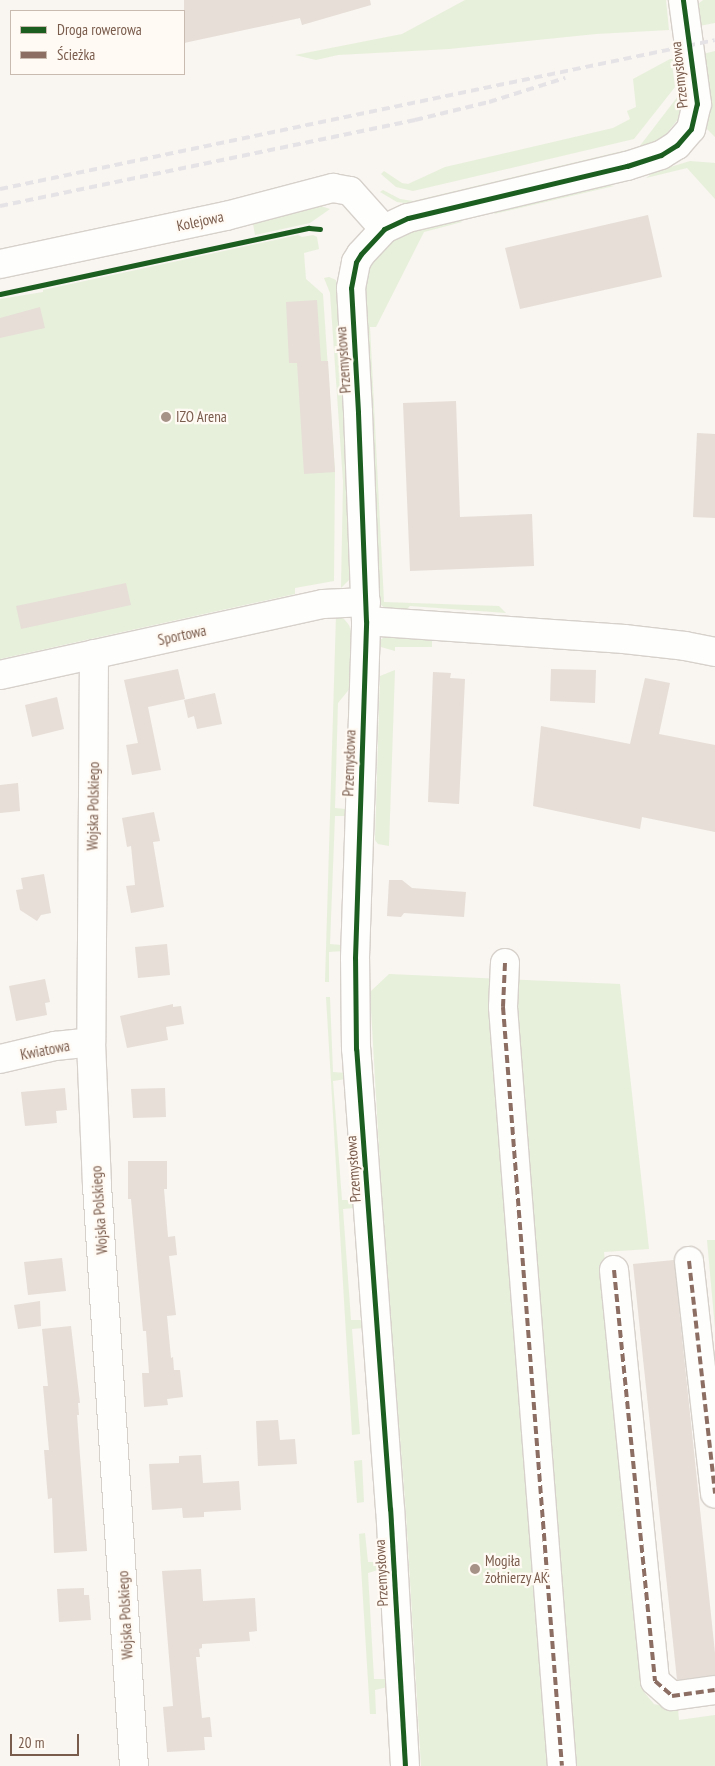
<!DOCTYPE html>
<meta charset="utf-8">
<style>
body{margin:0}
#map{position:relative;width:715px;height:1766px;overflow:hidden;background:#f9f5f0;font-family:"PT Sans Narrow",sans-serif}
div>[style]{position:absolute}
.green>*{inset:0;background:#e7f0db}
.building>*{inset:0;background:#e6ded7}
.roads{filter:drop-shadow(1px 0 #d7d1cb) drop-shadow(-1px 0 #d7d1cb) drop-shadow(0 1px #d7d1cb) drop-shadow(0 -1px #d7d1cb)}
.street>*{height:28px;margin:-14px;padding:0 14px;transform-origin:14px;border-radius:14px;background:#fefefd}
.secondary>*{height:28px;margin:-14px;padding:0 14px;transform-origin:14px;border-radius:14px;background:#fefefd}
.rail>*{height:4px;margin-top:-2px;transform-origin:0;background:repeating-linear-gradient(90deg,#e6e3e7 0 8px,transparent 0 13px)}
.quiet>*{height:4px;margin-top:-2px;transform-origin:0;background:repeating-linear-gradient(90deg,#8d6e63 0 8px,transparent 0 12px)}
.cycleway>*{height:5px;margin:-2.5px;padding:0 2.5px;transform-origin:2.5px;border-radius:2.5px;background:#1b5e20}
.dots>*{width:14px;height:14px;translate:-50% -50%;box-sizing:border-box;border:2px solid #fffaf3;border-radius:50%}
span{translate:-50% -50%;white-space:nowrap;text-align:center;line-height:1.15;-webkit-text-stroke:4.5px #fffaf3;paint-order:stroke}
.street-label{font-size:15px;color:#7a5c4d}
.poi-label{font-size:15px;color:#7a5c4d}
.left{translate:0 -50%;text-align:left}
.legend{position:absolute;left:10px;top:10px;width:175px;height:65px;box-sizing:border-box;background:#fffaf3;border:1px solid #cabbb1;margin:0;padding:6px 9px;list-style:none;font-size:15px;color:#7a5c4d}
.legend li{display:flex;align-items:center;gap:10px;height:25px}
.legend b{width:25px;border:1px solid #cabbb1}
.scale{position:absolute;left:10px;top:1734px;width:69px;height:22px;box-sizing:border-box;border:2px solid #7a5c4d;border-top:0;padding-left:6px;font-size:15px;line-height:18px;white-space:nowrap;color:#7a5c4d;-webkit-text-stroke:4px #fffaf3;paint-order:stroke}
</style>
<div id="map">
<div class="green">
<div style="clip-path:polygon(465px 0,666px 0,669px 30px,596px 34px,449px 49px,338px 55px,316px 60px,295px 55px,402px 34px)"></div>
<div style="clip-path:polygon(703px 0,715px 0,715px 23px,699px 26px,697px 5px)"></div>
<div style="clip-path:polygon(715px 51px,715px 137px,706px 128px,709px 112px,703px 54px)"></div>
<div style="clip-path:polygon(670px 59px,676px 59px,677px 63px,672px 64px,675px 87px,634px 139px,413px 191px,396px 187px,381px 174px,384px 171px,402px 183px,408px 184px,445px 167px,613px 128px,630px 119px,627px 111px,636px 107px,633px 79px)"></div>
<div style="clip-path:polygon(685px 87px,679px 118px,663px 138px,646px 149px,413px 204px,397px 202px,380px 192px,383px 190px,400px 199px,413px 201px,639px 147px)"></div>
<div style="clip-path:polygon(690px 161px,715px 163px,715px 199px,687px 168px,646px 178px,654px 172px)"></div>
<div style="clip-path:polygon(601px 183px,614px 186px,494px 214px,496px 211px)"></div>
<div style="clip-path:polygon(321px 206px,330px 209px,310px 223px,255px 235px,253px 224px,257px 219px)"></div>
<div style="clip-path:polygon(459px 219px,462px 222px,424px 232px,376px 327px,370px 327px,384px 602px,499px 606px,506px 613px,410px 606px,402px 614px,388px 611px,379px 603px,362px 293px,369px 266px,380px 252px,392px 241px,414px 230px)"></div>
<div style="clip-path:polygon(298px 235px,302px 237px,313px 235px,317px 237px,319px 249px,304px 253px,306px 279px,323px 294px,335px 472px,334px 581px,295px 588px,295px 594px,0 659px,0 299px,43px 292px,43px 290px)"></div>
<div style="clip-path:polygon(329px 277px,336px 280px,337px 285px,352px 555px,351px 578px,341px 588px,343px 482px,330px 293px,324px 278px)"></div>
<div style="clip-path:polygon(336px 615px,344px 619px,349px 625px,352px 635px,351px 687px,338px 703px,335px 808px,345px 809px,348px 811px,346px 816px,335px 816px,330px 944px,341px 945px,343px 951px,329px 952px,329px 982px,325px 982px)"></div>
<div style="clip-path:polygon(389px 634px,432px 636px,432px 647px,395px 647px,395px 651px,381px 647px,380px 640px)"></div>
<div style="clip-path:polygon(395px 670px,389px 846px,378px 844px,375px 840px,380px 676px)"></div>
<div style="clip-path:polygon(389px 974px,620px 984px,649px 1249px,604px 1252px,644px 1692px,654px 1704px,678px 1709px,679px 1720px,715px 1715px,715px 1766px,421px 1766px,406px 1513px,384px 1235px,370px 992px)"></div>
<div style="clip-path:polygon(326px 997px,330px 997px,333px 1072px,346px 1073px,346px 1079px,333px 1081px,342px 1200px,353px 1200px,356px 1203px,353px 1208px,343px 1209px,351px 1320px,362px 1320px,364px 1328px,352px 1329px,360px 1434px,352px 1435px)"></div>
<div style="clip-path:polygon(707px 1240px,715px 1240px,715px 1328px)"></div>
<div style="clip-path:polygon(362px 1460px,364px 1502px,357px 1503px,354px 1461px)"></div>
<div style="clip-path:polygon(365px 1533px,368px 1562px,379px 1562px,381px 1569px,368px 1573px,374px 1679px,387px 1679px,387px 1687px,375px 1690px,376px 1714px,370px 1714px,359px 1534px)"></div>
</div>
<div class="building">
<div style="clip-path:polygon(184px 0,370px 0,371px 5px,302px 25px,300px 18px,184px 43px)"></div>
<div style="clip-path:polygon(648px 215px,662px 277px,520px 309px,505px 248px)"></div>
<div style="clip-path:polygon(317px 300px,321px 361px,328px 361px,335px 472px,304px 474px,297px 363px,289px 363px,286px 302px)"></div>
<div style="clip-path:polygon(40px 307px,45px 328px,0 338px,0 318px)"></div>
<div style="clip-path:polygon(456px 401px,460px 517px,532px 514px,534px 566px,410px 571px,403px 403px)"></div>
<div style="clip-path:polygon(697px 433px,715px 434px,715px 518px,693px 517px)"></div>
<div style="clip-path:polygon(126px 583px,131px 605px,21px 629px,16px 606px)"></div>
<div style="clip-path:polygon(178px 669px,185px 699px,148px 707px,161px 770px,132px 775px,126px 745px,138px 743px,124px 680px)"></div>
<div style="clip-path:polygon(551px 669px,596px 670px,595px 703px,550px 701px)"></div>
<div style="clip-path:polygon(433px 672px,451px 673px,450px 678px,465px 679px,459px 804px,428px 802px)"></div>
<div style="clip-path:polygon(645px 678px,670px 683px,659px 734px,715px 745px,715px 832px,642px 817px,640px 829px,533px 806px,541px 726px,630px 744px)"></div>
<div style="clip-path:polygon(215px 693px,222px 724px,197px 729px,194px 716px,188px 718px,184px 700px)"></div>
<div style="clip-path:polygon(57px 697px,64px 729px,32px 737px,25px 705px)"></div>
<div style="clip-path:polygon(18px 783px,20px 811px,0 813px,0 785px)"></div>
<div style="clip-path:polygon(154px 812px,160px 841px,153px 842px,164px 907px,131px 913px,126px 886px,135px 885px,131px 846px,127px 847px,122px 818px)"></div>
<div style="clip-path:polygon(44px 874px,51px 913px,41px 915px,37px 921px,20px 910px,16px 890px,23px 889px,21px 878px)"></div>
<div style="clip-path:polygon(389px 880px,402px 880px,412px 888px,466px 892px,464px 917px,404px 913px,401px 917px,387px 916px)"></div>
<div style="clip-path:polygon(167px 944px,170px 975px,138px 978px,135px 947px)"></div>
<div style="clip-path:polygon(45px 979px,50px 1002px,45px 1003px,47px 1015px,16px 1021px,9px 986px)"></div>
<div style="clip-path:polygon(173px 1004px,173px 1007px,181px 1006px,184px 1024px,166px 1027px,168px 1040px,127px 1048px,120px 1016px)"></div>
<div style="clip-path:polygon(65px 1088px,67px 1110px,56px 1111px,57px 1123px,25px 1126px,21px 1092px)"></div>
<div style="clip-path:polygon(165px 1088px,166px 1117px,133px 1118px,131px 1089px)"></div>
<div style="clip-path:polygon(128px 1161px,167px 1161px,167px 1189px,164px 1189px,168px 1237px,175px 1236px,177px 1255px,169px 1256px,176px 1315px,167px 1316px,171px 1358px,173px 1357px,174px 1370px,180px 1370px,183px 1397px,167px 1399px,168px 1405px,144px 1407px,142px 1373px,149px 1373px,146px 1331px,143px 1331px,131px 1199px,128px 1199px)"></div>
<div style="clip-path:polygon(62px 1258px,66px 1291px,28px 1295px,24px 1262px)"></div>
<div style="clip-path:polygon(674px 1260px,715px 1653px,715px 1675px,677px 1680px,633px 1264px)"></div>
<div style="clip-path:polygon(40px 1301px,41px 1326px,18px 1329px,14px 1305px)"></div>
<div style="clip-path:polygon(71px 1326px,80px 1403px,78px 1403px,79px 1415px,77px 1415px,87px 1551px,54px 1553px,52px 1498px,48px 1499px,44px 1450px,49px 1450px,43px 1386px,48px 1386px,42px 1329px)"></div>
<div style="clip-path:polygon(278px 1420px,280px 1440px,295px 1439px,297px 1464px,258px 1466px,256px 1421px)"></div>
<div style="clip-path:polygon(201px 1455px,203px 1483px,239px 1481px,241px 1510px,204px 1512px,204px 1517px,183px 1518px,182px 1508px,152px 1510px,149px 1464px,179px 1463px,179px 1456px)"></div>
<div style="clip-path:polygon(201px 1569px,203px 1601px,255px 1598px,257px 1631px,249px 1632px,250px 1641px,202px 1644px,202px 1648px,199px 1649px,200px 1657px,196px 1657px,202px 1718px,210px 1717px,212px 1737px,204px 1737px,205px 1750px,167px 1752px,163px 1707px,173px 1706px,162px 1571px)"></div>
<div style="clip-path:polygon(84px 1588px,84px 1595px,89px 1595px,91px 1620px,59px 1622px,57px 1589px)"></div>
</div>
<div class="roads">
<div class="street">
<div style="left:0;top:264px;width:231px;rotate:-12deg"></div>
<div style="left:226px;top:216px;width:111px;rotate:-14.7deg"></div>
<div style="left:333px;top:188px;width:17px;rotate:10deg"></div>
<div style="left:350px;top:191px;width:51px;rotate:48.2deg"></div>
<div style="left:366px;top:621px;width:259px;rotate:4deg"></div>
<div style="left:624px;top:639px;width:61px;rotate:6.5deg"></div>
<div style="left:685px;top:646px;width:31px;rotate:11deg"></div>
<div style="left:94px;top:654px;width:388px;rotate:90.4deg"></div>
<div style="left:91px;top:1042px;width:143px;rotate:87.6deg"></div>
<div style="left:97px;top:1185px;width:582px;rotate:86.36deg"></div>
<div style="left:0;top:675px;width:331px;rotate:-12.4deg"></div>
<div style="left:323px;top:604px;width:43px;rotate:-2.7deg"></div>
<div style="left:505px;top:963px;width:44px;rotate:92.6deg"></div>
<div style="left:503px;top:1007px;width:761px;rotate:85.56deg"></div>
<div style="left:0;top:1059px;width:57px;rotate:-13.3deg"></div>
<div style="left:55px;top:1046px;width:36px;rotate:-6deg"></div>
<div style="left:689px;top:1261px;width:234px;rotate:83.6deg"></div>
<div style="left:614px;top:1270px;width:413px;rotate:84.3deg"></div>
<div style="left:655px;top:1681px;width:23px;rotate:41deg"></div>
<div style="left:672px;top:1696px;width:43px;rotate:-7.9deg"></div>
</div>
<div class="secondary">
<div style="left:405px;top:1766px;width:257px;rotate:-93.3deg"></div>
<div style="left:390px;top:1509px;width:461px;rotate:-94.2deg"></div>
<div style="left:356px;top:1049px;width:91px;rotate:-90.6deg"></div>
<div style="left:355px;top:958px;width:337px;rotate:-88.1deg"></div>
<div style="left:366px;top:621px;width:209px;rotate:-92.2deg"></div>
<div style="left:358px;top:412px;width:124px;rotate:-93.2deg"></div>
<div style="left:351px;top:288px;width:26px;rotate:-79deg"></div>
<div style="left:356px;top:262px;width:9px;rotate:-58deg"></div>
<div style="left:361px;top:254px;width:34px;rotate:-47deg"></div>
<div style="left:384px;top:229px;width:26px;rotate:-25deg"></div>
<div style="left:408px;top:218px;width:225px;rotate:-13.4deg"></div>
<div style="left:627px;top:166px;width:36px;rotate:-18deg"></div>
<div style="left:661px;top:155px;width:19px;rotate:-32deg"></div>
<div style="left:677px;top:145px;width:21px;rotate:-49deg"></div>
<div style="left:691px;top:129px;width:26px;rotate:-77deg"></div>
<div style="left:697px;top:104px;width:105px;rotate:-97.7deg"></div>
</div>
</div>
<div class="rail">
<div style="left:0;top:189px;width:730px;rotate:-11.77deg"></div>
<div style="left:0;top:206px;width:424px;rotate:-11.7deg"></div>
<div style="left:415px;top:120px;width:76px;rotate:-13.7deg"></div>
<div style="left:489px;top:102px;width:80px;rotate:-17.5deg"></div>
</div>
<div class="quiet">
<div style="left:505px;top:963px;width:44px;rotate:92.6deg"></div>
<div style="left:503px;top:1007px;width:761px;rotate:85.56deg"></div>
<div style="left:689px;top:1261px;width:234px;rotate:83.6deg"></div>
<div style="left:614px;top:1270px;width:413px;rotate:84.3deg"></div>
<div style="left:655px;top:1681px;width:23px;rotate:41deg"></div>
<div style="left:672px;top:1696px;width:43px;rotate:-7.9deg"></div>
</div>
<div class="cycleway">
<div style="left:0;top:294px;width:316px;rotate:-12.1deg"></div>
<div style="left:309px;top:228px;width:11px;rotate:5deg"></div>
<div style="left:405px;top:1766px;width:257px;rotate:-93.3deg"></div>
<div style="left:390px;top:1509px;width:461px;rotate:-94.2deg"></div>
<div style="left:356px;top:1049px;width:91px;rotate:-90.6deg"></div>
<div style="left:355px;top:958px;width:337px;rotate:-88.1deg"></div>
<div style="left:366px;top:621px;width:209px;rotate:-92.2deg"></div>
<div style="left:358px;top:412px;width:124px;rotate:-93.2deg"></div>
<div style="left:351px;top:288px;width:26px;rotate:-79deg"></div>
<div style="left:356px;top:262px;width:9px;rotate:-58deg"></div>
<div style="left:361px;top:254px;width:34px;rotate:-47deg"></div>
<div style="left:384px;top:229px;width:26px;rotate:-25deg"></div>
<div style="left:408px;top:218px;width:225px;rotate:-13.4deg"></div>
<div style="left:627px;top:166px;width:36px;rotate:-18deg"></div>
<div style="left:661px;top:155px;width:19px;rotate:-32deg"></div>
<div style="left:677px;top:145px;width:21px;rotate:-49deg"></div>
<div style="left:691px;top:129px;width:26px;rotate:-77deg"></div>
<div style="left:697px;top:104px;width:105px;rotate:-97.7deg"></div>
</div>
<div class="dots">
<div style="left:166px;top:417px;background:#a69286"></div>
<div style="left:475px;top:1569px;background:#a69286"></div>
</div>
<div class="street-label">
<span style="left:679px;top:75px;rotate:-96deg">Przemysłowa</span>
<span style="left:200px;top:221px;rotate:-12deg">Kolejowa</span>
<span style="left:343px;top:360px;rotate:-94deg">Przemysłowa</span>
<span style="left:182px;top:635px;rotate:-12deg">Sportowa</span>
<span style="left:349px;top:763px;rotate:-88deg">Przemysłowa</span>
<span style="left:93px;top:806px;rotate:-89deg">Wojska Polskiego</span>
<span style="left:45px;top:1050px;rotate:-11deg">Kwiatowa</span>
<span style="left:353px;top:1169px;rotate:-94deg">Przemysłowa</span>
<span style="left:99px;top:1210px;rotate:-94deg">Wojska Polskiego</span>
<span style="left:381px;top:1573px;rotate:-93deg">Przemysłowa</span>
<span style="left:125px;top:1615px;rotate:-93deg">Wojska Polskiego</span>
</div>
<div class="poi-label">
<span class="left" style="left:176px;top:417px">IZO Arena</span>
<span class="left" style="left:485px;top:1569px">Mogiła<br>żołnierzy AK</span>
</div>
<ul class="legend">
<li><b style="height:6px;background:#1b5e20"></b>Droga rowerowa</li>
<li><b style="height:6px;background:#8d6e63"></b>Ścieżka</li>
</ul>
<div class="scale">20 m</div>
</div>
